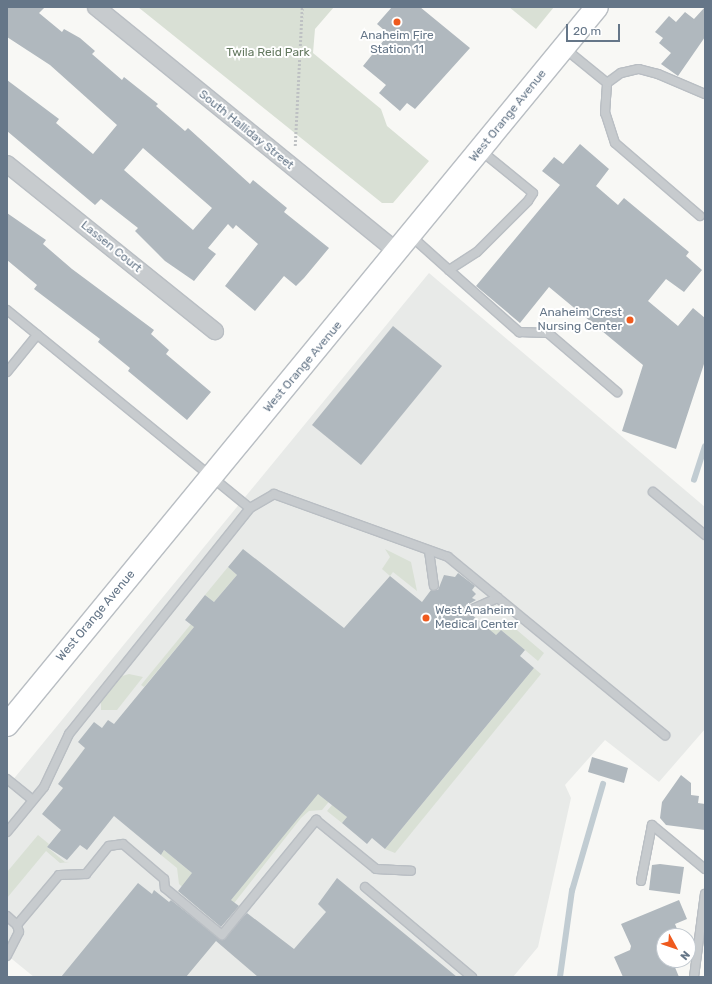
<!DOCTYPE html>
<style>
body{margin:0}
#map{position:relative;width:712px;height:984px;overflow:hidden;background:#f8f8f5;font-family:Rubik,sans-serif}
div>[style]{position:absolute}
.built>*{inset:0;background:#e8eae8}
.green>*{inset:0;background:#d9e0d5}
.stream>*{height:5.5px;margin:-2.75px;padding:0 2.75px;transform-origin:2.75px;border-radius:2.75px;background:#c1ccd2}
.building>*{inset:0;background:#b0b8be}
.path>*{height:2.5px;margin-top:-1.25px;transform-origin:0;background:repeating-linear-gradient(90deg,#bec1c3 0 2px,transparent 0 4px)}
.roads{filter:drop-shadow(1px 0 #b9bec3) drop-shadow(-1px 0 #b9bec3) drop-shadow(0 1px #b9bec3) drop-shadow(0 -1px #b9bec3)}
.lane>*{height:8px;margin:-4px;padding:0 4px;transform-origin:4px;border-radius:4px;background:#c7cbce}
.street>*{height:16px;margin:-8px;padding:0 8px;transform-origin:8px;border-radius:8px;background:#c7cbce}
.secondary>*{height:22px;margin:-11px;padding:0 11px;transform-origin:11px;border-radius:11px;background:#fff}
.dots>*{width:11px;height:11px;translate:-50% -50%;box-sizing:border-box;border:2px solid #fff;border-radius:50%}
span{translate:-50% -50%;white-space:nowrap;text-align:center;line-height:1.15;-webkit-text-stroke:4px #fff;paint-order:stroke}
.poi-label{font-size:12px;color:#657688}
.right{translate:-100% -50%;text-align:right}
.left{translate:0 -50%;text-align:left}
.park-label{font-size:12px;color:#647960}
.street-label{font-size:12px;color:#657688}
.frame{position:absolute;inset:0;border:8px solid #657688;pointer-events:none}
.north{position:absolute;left:656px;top:928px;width:40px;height:40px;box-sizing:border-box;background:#fff;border:1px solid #c1c8cf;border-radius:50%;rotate:130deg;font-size:11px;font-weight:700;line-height:16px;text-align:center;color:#657688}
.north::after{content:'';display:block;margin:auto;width:14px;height:18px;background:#ef5a1e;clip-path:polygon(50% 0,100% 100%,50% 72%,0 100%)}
.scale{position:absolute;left:566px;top:24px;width:54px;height:18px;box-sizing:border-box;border:2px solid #657688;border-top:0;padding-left:5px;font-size:12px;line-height:14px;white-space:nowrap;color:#657688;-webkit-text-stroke:3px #fff;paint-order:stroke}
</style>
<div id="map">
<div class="built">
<div style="clip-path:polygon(429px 273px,705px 507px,705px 729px,659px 782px,605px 740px,565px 785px,571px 798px,538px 947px,513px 977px,34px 977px,7px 955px,7px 787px)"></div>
</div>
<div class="green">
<div style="clip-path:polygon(138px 7px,334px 7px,315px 29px,313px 53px,381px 109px,387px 126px,429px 161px,393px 203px,382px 203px)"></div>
<div style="clip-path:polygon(509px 7px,554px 7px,536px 29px)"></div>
<div style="clip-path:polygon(385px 549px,411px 562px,417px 591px,393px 572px,390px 576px,382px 569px,390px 557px)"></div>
<div style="clip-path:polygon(228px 567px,237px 575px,214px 602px,205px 595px)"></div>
<div style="clip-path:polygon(505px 620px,544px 653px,538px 661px,501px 630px,496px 635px,462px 626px)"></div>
<div style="clip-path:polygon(191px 624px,194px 627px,144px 687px,141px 685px)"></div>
<div style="clip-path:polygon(534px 668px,541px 674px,395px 853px,385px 849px)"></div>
<div style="clip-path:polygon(129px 674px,143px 677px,117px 710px,101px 710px,101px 701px,122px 676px)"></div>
<div style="clip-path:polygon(372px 727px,362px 762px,322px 810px,309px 811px,301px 818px,224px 916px,204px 903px)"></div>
<div style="clip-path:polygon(389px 736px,334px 806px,347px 817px,342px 823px,327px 811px)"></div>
<div style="clip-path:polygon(38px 835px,49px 844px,47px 847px,65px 862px,70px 862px,60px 863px,46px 851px,7px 898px,7px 872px)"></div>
<div style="clip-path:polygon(164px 850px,192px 873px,198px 901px,179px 884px,177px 868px,161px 855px)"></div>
</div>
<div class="stream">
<div style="left:694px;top:480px;width:35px;rotate:-72deg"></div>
<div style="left:560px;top:977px;width:87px;rotate:-82.1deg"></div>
<div style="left:572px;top:891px;width:111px;rotate:-73.8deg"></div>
</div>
<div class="building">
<div style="clip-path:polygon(evenodd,7px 7px,45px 7px,39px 13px,62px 32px,64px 29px,80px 38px,95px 51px,92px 54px,122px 80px,124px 77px,158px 104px,156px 106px,185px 131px,188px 128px,250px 184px,253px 180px,287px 208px,284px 212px,329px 248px,304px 278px,296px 286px,284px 276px,255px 311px,225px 286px,258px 244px,236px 225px,233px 229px,228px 224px,208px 248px,216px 254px,194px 281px,165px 261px,135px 231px,138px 228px,101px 199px,95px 205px,7px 131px,7px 80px,59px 119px,56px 123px,93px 154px,117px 125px,50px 65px,7px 37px,7px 7px,143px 148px,212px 208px,193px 230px,124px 170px,143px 148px)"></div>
<div style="clip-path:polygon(392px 7px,420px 7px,470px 48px,415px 109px,407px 103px,400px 111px,379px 93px,386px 85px,363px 66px,384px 40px,379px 36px,384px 30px,377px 24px)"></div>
<div style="clip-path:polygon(705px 7px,705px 37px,678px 76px,661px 64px,671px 53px,659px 43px,663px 38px,655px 32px,669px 16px,676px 22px,685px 12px,694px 19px)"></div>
<div style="clip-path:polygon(580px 144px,609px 169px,596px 186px,618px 205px,624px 198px,689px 252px,686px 256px,702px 270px,684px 292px,666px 279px,648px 301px,678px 326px,693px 308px,705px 318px,705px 361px,676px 449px,622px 431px,643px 365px,549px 287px,520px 323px,476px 286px,560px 185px,542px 171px,554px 157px,563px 164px)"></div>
<div style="clip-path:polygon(7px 213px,46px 240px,43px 244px,72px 269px,154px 330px,151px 334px,169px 350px,166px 354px,211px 392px,187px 420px,128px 371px,130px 368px,98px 342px,100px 339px,34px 289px,37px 285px,7px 260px)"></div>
<div style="clip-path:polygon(393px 326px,442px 366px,361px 465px,312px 425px)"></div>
<div style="clip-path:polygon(243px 549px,344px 628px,390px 576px,422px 602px,431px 590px,438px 590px,444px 575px,455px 577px,458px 573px,475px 586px,472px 590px,476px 594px,472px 598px,476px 600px,462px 608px,461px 615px,472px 615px,496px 635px,501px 630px,525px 650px,520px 656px,534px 668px,385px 849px,372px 838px,367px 844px,342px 823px,347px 817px,318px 794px,231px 900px,239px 906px,221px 927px,178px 891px,192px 873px,164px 850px,161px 855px,114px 816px,87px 850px,80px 845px,67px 860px,47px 847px,61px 830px,42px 814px,63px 788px,58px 784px,85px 748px,78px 742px,94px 722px,102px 728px,108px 720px,114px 724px,194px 627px,185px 620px,205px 595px,214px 602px,237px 575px,228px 567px)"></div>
<div style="clip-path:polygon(592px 757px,628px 768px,624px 783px,588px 772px)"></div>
<div style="clip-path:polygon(681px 775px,691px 783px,691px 795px,699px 796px,698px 803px,705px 804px,705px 830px,666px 825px,660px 818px,662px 802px)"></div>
<div style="clip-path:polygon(660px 864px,684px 867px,680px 894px,649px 890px,652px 865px)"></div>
<div style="clip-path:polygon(337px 878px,457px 977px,258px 977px,216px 941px,186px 977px,61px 977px,138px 883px,152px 894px,154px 890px,169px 902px,171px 900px,221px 940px,247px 913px,294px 949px,326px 912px,318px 904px)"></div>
<div style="clip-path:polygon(679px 900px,687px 919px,675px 924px,680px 936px,664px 936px,664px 960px,672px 960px,679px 977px,623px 977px,614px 957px,630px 950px,631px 946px,621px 924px)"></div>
</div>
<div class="path">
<div style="left:295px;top:146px;width:139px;rotate:-87.1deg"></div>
</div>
<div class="roads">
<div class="lane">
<div style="left:564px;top:48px;width:55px;rotate:39.1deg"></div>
<div style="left:700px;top:216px;width:112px;rotate:-139.3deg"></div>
<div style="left:615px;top:143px;width:32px;rotate:-108deg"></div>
<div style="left:605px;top:113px;width:30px;rotate:-86deg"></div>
<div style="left:607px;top:83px;width:17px;rotate:-36deg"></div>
<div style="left:621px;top:73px;width:18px;rotate:-13deg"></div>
<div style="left:639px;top:69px;width:20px;rotate:15deg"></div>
<div style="left:658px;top:74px;width:51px;rotate:23.1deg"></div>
<div style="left:411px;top:236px;width:51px;rotate:41.8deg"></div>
<div style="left:449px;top:270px;width:33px;rotate:-33deg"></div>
<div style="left:477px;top:252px;width:72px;rotate:-45deg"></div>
<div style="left:528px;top:201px;width:9px;rotate:-58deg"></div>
<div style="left:533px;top:193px;width:68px;rotate:-140.9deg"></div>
<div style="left:449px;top:270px;width:94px;rotate:41.5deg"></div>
<div style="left:519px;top:332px;width:29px;rotate:2deg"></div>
<div style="left:548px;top:333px;width:91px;rotate:40.5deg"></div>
<div style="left:7px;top:310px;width:313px;rotate:39.2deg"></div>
<div style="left:7px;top:372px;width:48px;rotate:-51deg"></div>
<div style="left:653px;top:492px;width:67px;rotate:39.6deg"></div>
<div style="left:429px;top:551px;width:35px;rotate:82deg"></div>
<div style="left:466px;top:612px;width:35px;rotate:-24deg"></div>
<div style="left:7px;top:779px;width:33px;rotate:39deg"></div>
<div style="left:7px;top:832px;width:58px;rotate:-50.6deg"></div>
<div style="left:44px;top:787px;width:59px;rotate:-64.7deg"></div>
<div style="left:69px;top:734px;width:290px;rotate:-51.3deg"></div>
<div style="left:250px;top:508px;width:28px;rotate:-30deg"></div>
<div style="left:274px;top:494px;width:185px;rotate:19.9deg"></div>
<div style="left:448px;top:557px;width:281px;rotate:39.4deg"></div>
<div style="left:641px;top:881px;width:57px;rotate:-78.9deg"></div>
<div style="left:652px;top:825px;width:69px;rotate:39.7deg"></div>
<div style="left:365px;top:887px;width:140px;rotate:40.1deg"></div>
<div style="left:7px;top:916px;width:13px;rotate:42deg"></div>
<div style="left:17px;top:925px;width:7px;rotate:74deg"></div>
<div style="left:19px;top:932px;width:27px;rotate:117deg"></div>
<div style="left:17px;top:925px;width:65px;rotate:-50deg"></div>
<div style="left:59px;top:875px;width:27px;rotate:-2deg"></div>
<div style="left:86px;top:874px;width:36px;rotate:-51deg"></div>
<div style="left:109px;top:846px;width:14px;rotate:-8deg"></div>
<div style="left:123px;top:844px;width:54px;rotate:40.5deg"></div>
<div style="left:164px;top:879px;width:9px;rotate:84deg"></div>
<div style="left:165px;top:888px;width:74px;rotate:39.5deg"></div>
<div style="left:222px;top:935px;width:149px;rotate:-50.7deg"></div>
<div style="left:316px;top:820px;width:77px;rotate:39.2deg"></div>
<div style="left:376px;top:869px;width:35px;rotate:3deg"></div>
<div style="left:694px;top:977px;width:84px;rotate:-82.5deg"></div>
</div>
<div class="street">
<div style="left:96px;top:7px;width:388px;rotate:39.1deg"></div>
<div style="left:7px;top:164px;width:267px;rotate:38.8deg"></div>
</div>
<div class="secondary">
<div style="left:7px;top:725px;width:929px;rotate:-50.59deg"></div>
</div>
</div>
<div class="dots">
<div style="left:397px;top:22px;background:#ef5a1e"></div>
<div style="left:630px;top:320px;background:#ef5a1e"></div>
<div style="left:426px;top:618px;background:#ef5a1e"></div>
</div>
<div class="poi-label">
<span style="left:397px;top:43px">Anaheim Fire<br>Station 11</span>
<span class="right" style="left:622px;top:320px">Anaheim Crest<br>Nursing Center</span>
<span class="left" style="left:435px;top:618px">West Anaheim<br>Medical Center</span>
</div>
<div class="park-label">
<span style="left:268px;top:53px">Twila Reid Park</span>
</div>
<div class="street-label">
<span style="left:508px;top:116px;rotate:-51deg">West Orange Avenue</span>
<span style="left:246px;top:130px;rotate:39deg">South Halliday Street</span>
<span style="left:111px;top:247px;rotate:39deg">Lassen Court</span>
<span style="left:303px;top:367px;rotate:-50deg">West Orange Avenue</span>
<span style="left:96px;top:616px;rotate:-50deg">West Orange Avenue</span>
</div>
<div class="frame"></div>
<div class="north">N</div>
<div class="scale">20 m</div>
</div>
